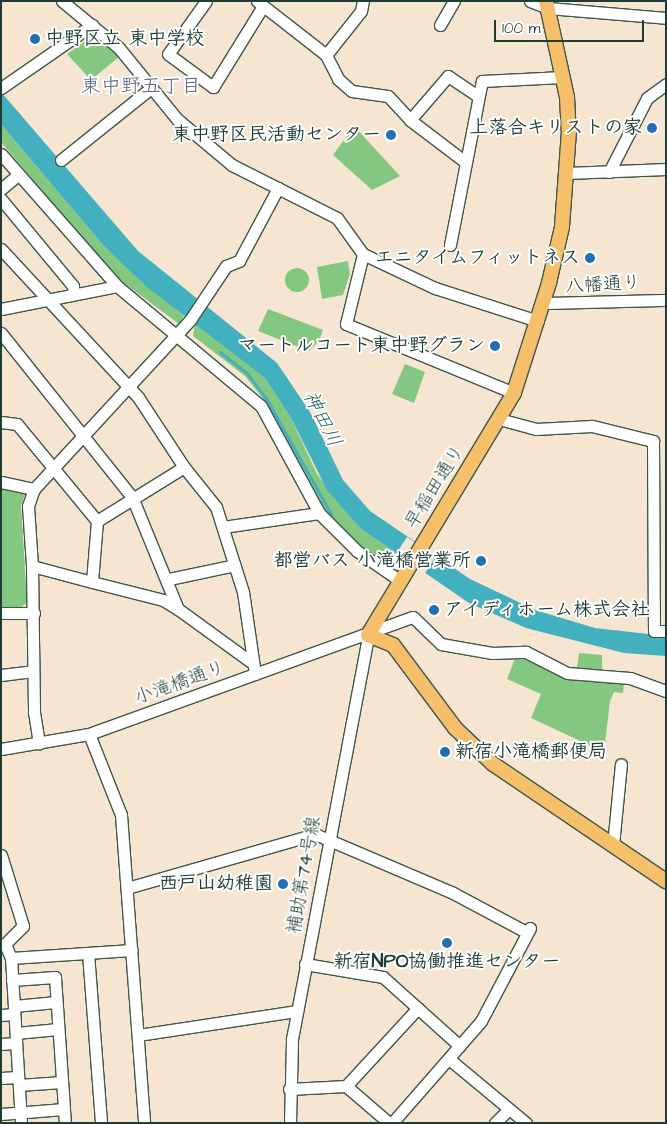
<!DOCTYPE html>
<meta charset="utf-8">
<style>
body{margin:0}
#map{position:relative;width:667px;height:1124px;overflow:hidden;background:#f6e6d1;font-family:"Architects Daughter","Klee One",sans-serif}
div>[style]{position:absolute}
.green>*{inset:0;background:#83c781}
.round{border-radius:50%}
.water>*{inset:0;background:#42b0be}
.pier>*{inset:0;background:#f6e6d1}
.stream>*{height:3px;margin:-1.5px;padding:0 1.5px;transform-origin:1.5px;border-radius:1.5px;background:#42b0be}
.roads{filter:drop-shadow(1px 0 #3f564c) drop-shadow(-1px 0 #3f564c) drop-shadow(0 1px #3f564c) drop-shadow(0 -1px #3f564c)}
.minor>*{height:11px;margin:-5.5px;padding:0 5.5px;transform-origin:5.5px;border-radius:5.5px;background:#fff}
.major>*{height:14px;margin:-7px;padding:0 7px;transform-origin:7px;border-radius:7px;background:#f6c06b}
.dots>*{width:14px;height:14px;translate:-50% -50%;box-sizing:border-box;border:2px solid #fff;border-radius:50%}
span{translate:-50% -50%;white-space:nowrap;text-align:center;line-height:1.15;-webkit-text-stroke:4px #fff;paint-order:stroke}
.poi-label{font-size:19px;color:#1f3d34;font-weight:700}
.left{translate:0 -50%;text-align:left}
.right{translate:-100% -50%;text-align:right}
.street-label{font-size:19px;color:#1f3d34}
.neighbourhood-label{font-size:20px;color:#57657a}
.water-label{font-size:20px;color:#2b6564;font-style:italic}
.frame{position:absolute;inset:0;border:2px solid #1f3d34;pointer-events:none}
.scale{position:absolute;left:494px;top:20px;width:150px;height:22px;box-sizing:border-box;border:2px solid #1f3d34;border-top:0;padding-left:6px;font-size:15px;line-height:18px;white-space:nowrap;color:#1f3d34;-webkit-text-stroke:4px #fff;paint-order:stroke}
</style>
<div id="map">
<div class="green">
<div style="clip-path:polygon(95px 34px,120px 56px,91px 80px,67px 54px)"></div>
<div style="clip-path:polygon(1px 124px,102px 244px,184px 316px,179px 324px,112px 274px,1px 142px)"></div>
<div style="clip-path:polygon(354px 126px,400px 176px,372px 190px,333px 155px)"></div>
<div style="clip-path:polygon(348px 261px,350px 274px,343px 295px,322px 299px,317px 267px)"></div>
<div class="round" style="left:285px;top:268px;width:24px;height:24px"></div>
<div style="clip-path:polygon(268px 309px,323px 330px,319px 341px,309px 351px,258px 331px)"></div>
<div style="clip-path:polygon(195px 323px,265px 378px,291px 418px,317px 474px,361px 529px,397px 554px,391px 562px,384px 564px,357px 545px,326px 514px,265px 401px,245px 376px,193px 336px)"></div>
<div style="clip-path:polygon(405px 364px,425px 372px,414px 403px,392px 394px)"></div>
<div style="clip-path:polygon(1px 489px,26px 492px,21px 505px,27px 602px,21px 608px,1px 608px)"></div>
<div style="clip-path:polygon(579px 653px,602px 655px,602px 669px,577px 668px)"></div>
<div style="clip-path:polygon(516px 656px,527px 657px,563px 675px,624px 681px,623px 693px,614px 692px,610px 701px,604px 752px,531px 718px,541px 694px,507px 679px)"></div>
</div>
<div class="water">
<div style="clip-path:polygon(1px 92px,138px 251px,277px 363px,310px 412px,343px 480px,370px 511px,470px 579px,535px 610px,595px 628px,666px 636px,666px 656px,624px 653px,526px 628px,469px 603px,361px 529px,327px 490px,291px 418px,265px 378px,147px 287px,102px 244px,1px 124px)"></div>
</div>
<div class="pier">
<div style="clip-path:polygon(407px 537px,436px 556px,424px 575px,396px 554px)"></div>
</div>
<div class="stream">
<div style="left:220px;top:352px;width:33px;rotate:38deg"></div>
<div style="left:246px;top:372px;width:35px;rotate:53deg"></div>
<div style="left:267px;top:400px;width:131px;rotate:60.7deg"></div>
</div>
<div class="roads">
<div class="minor">
<div style="left:62px;top:1px;width:74px;rotate:39.5deg"></div>
<div style="left:119px;top:48px;width:92px;rotate:50.8deg"></div>
<div style="left:177px;top:119px;width:72px;rotate:39.9deg"></div>
<div style="left:232px;top:165px;width:118px;rotate:26.8deg"></div>
<div style="left:337px;top:218px;width:44px;rotate:54.2deg"></div>
<div style="left:363px;top:254px;width:72px;rotate:103.7deg"></div>
<div style="left:346px;top:324px;width:182px;rotate:22.3deg"></div>
<div style="left:206px;top:1px;width:65px;rotate:125.6deg"></div>
<div style="left:168px;top:54px;width:56px;rotate:36.3deg"></div>
<div style="left:213px;top:87px;width:95px;rotate:-58.3deg"></div>
<div style="left:257px;top:1px;width:88px;rotate:38deg"></div>
<div style="left:326px;top:55px;width:27px;rotate:63deg"></div>
<div style="left:338px;top:79px;width:18px;rotate:41deg"></div>
<div style="left:352px;top:91px;width:36px;rotate:8deg"></div>
<div style="left:388px;top:96px;width:33px;rotate:47deg"></div>
<div style="left:410px;top:120px;width:68px;rotate:37.2deg"></div>
<div style="left:530px;top:1px;width:19px;rotate:21deg"></div>
<div style="left:548px;top:8px;width:118px;rotate:4.8deg"></div>
<div style="left:440px;top:25px;width:28px;rotate:-60deg"></div>
<div style="left:326px;top:55px;width:56px;rotate:-51.5deg"></div>
<div style="left:361px;top:11px;width:10px;rotate:-79deg"></div>
<div style="left:1px;top:88px;width:111px;rotate:-34.7deg"></div>
<div style="left:410px;top:120px;width:58px;rotate:-49.2deg"></div>
<div style="left:448px;top:76px;width:34px;rotate:34deg"></div>
<div style="left:1px;top:154px;width:176px;rotate:48.7deg"></div>
<div style="left:117px;top:286px;width:187px;rotate:39.8deg"></div>
<div style="left:261px;top:406px;width:122px;rotate:61.5deg"></div>
<div style="left:319px;top:513px;width:54px;rotate:45deg"></div>
<div style="left:357px;top:551px;width:51px;rotate:34.6deg"></div>
<div style="left:61px;top:160px;width:115px;rotate:-38.7deg"></div>
<div style="left:609px;top:172px;width:83px;rotate:-62.8deg"></div>
<div style="left:647px;top:98px;width:24px;rotate:-36deg"></div>
<div style="left:567px;top:173px;width:99px;rotate:-2.3deg"></div>
<div style="left:1px;top:189px;width:23px;rotate:-40deg"></div>
<div style="left:1px;top:199px;width:113px;rotate:50.4deg"></div>
<div style="left:73px;top:286px;width:8px;rotate:83deg"></div>
<div style="left:450px;top:245px;width:167px;rotate:-79deg"></div>
<div style="left:482px;top:81px;width:81px;rotate:-2.8deg"></div>
<div style="left:1px;top:249px;width:202px;rotate:47.2deg"></div>
<div style="left:138px;top:397px;width:84px;rotate:56.7deg"></div>
<div style="left:363px;top:254px;width:80px;rotate:25.3deg"></div>
<div style="left:435px;top:288px;width:108px;rotate:17.8deg"></div>
<div style="left:543px;top:303px;width:123px;rotate:-1.4deg"></div>
<div style="left:1px;top:309px;width:118px;rotate:-11.2deg"></div>
<div style="left:1px;top:333px;width:210px;rotate:51.4deg"></div>
<div style="left:132px;top:497px;width:121px;rotate:67.7deg"></div>
<div style="left:178px;top:609px;width:90px;rotate:36deg"></div>
<div style="left:499px;top:419px;width:38px;rotate:15deg"></div>
<div style="left:536px;top:429px;width:56px;rotate:-3.1deg"></div>
<div style="left:592px;top:426px;width:63px;rotate:13.8deg"></div>
<div style="left:653px;top:441px;width:190px;rotate:89.7deg"></div>
<div style="left:654px;top:631px;width:12px"></div>
<div style="left:1px;top:422px;width:16px;rotate:7deg"></div>
<div style="left:17px;top:424px;width:126px;rotate:50.5deg"></div>
<div style="left:1px;top:482px;width:34px;rotate:12deg"></div>
<div style="left:223px;top:527px;width:97px;rotate:-8.3deg"></div>
<div style="left:32px;top:566px;width:146px;rotate:89.2deg"></div>
<div style="left:34px;top:712px;width:32px;rotate:81deg"></div>
<div style="left:169px;top:579px;width:67px;rotate:-12deg"></div>
<div style="left:92px;top:582px;width:73px;rotate:14.2deg"></div>
<div style="left:163px;top:600px;width:17px;rotate:31deg"></div>
<div style="left:1px;top:613px;width:33px"></div>
<div style="left:255px;top:674px;width:83px;rotate:-98.3deg"></div>
<div style="left:243px;top:592px;width:89px;rotate:-107.6deg"></div>
<div style="left:216px;top:507px;width:51px;rotate:-128.7deg"></div>
<div style="left:184px;top:467px;width:102px;rotate:148.2deg"></div>
<div style="left:97px;top:521px;width:61px;rotate:94.7deg"></div>
<div style="left:92px;top:582px;width:62px;rotate:-165.1deg"></div>
<div style="left:32px;top:566px;width:60px;rotate:-93.8deg"></div>
<div style="left:28px;top:506px;width:18px;rotate:-71deg"></div>
<div style="left:34px;top:489px;width:230px;rotate:-47.3deg"></div>
<div style="left:190px;top:320px;width:65px;rotate:-56.3deg"></div>
<div style="left:226px;top:266px;width:14px;rotate:-21deg"></div>
<div style="left:239px;top:261px;width:83px;rotate:-61.9deg"></div>
<div style="left:1px;top:675px;width:32px;rotate:-7deg"></div>
<div style="left:89px;top:734px;width:87px;rotate:68.4deg"></div>
<div style="left:121px;top:815px;width:309px;rotate:85.7deg"></div>
<div style="left:1px;top:749px;width:89px;rotate:-9.7deg"></div>
<div style="left:89px;top:734px;width:344px;rotate:-19.9deg"></div>
<div style="left:413px;top:617px;width:39px;rotate:44deg"></div>
<div style="left:441px;top:644px;width:52px;rotate:10deg"></div>
<div style="left:492px;top:653px;width:34px;rotate:-2deg"></div>
<div style="left:526px;top:652px;width:46px;rotate:27.1deg"></div>
<div style="left:567px;top:673px;width:63px;rotate:4.5deg"></div>
<div style="left:630px;top:678px;width:38px;rotate:20deg"></div>
<div style="left:613px;top:845px;width:81px;rotate:-84.4deg"></div>
<div style="left:1px;top:855px;width:74px;rotate:72.8deg"></div>
<div style="left:23px;top:926px;width:25px;rotate:135deg"></div>
<div style="left:127px;top:888px;width:196px;rotate:-16deg"></div>
<div style="left:315px;top:834px;width:150px;rotate:23.1deg"></div>
<div style="left:453px;top:893px;width:83px;rotate:28.1deg"></div>
<div style="left:1px;top:945px;width:4px;rotate:-14deg"></div>
<div style="left:5px;top:944px;width:15px;rotate:67deg"></div>
<div style="left:11px;top:958px;width:121px;rotate:-3.8deg"></div>
<div style="left:88px;top:953px;width:170px;rotate:85.6deg"></div>
<div style="left:11px;top:958px;width:165px;rotate:86.5deg"></div>
<div style="left:305px;top:964px;width:79px;rotate:9.5deg"></div>
<div style="left:383px;top:977px;width:103px;rotate:41.9deg"></div>
<div style="left:12px;top:980px;width:43px;rotate:-4deg"></div>
<div style="left:55px;top:977px;width:146px;rotate:86.1deg"></div>
<div style="left:14px;top:1006px;width:42px;rotate:-5.4deg"></div>
<div style="left:1px;top:1015px;width:13px;rotate:-4deg"></div>
<div style="left:16px;top:1033px;width:42px;rotate:-5.4deg"></div>
<div style="left:138px;top:1035px;width:161px;rotate:-8.6deg"></div>
<div style="left:1px;top:1044px;width:15px;rotate:-4deg"></div>
<div style="left:449px;top:1059px;width:100px;rotate:39.7deg"></div>
<div style="left:1px;top:1078px;width:17px;rotate:-3deg"></div>
<div style="left:19px;top:1085px;width:43px;rotate:-4deg"></div>
<div style="left:346px;top:1086px;width:106px;rotate:-47.3deg"></div>
<div style="left:289px;top:1089px;width:57px;rotate:-3deg"></div>
<div style="left:346px;top:1086px;width:57px;rotate:40.7deg"></div>
<div style="left:1px;top:1114px;width:63px;rotate:-4.5deg"></div>
<div style="left:290px;top:1123px;width:84px;rotate:-88.6deg"></div>
<div style="left:292px;top:1039px;width:411px;rotate:-79.3deg"></div>
<div style="left:392px;top:1123px;width:135px;rotate:-48.9deg"></div>
<div style="left:481px;top:1021px;width:105px;rotate:-62.2deg"></div>
<div style="left:495px;top:1123px;width:17px;rotate:-45deg"></div>
</div>
<div class="major">
<div style="left:546px;top:1px;width:98px;rotate:77.7deg"></div>
<div style="left:567px;top:97px;width:34px;rotate:87deg"></div>
<div style="left:569px;top:131px;width:96px;rotate:94.2deg"></div>
<div style="left:562px;top:227px;width:57px;rotate:103.1deg"></div>
<div style="left:549px;top:283px;width:115px;rotate:107.7deg"></div>
<div style="left:514px;top:393px;width:283px;rotate:121.1deg"></div>
<div style="left:368px;top:635px;width:27px;rotate:22deg"></div>
<div style="left:393px;top:645px;width:104px;rotate:53.2deg"></div>
<div style="left:455px;top:728px;width:52px;rotate:43.5deg"></div>
<div style="left:493px;top:764px;width:209px;rotate:34.1deg"></div>
</div>
</div>
<div class="dots">
<div style="left:35px;top:39px;background:#1f6fb2"></div>
<div style="left:652px;top:128px;background:#1f6fb2"></div>
<div style="left:391px;top:135px;background:#1f6fb2"></div>
<div style="left:590px;top:258px;background:#1f6fb2"></div>
<div style="left:495px;top:346px;background:#1f6fb2"></div>
<div style="left:481px;top:561px;background:#1f6fb2"></div>
<div style="left:434px;top:610px;background:#1f6fb2"></div>
<div style="left:445px;top:752px;background:#1f6fb2"></div>
<div style="left:283px;top:884px;background:#1f6fb2"></div>
<div style="left:447px;top:943px;background:#1f6fb2"></div>
</div>
<div class="poi-label">
<span class="left" style="left:45px;top:39px">中野区立 東中学校</span>
<span class="right" style="left:642px;top:128px">上落合キリストの家</span>
<span class="right" style="left:381px;top:135px">東中野区民活動センター</span>
<span class="right" style="left:580px;top:258px">エニタイムフィットネス</span>
<span class="right" style="left:485px;top:346px">マートルコート東中野グラン</span>
<span class="right" style="left:471px;top:561px">都営バス 小滝橋営業所</span>
<span class="left" style="left:444px;top:610px">アイディホーム株式会社</span>
<span class="left" style="left:455px;top:752px">新宿小滝橋郵便局</span>
<span class="right" style="left:273px;top:884px">西戸山幼稚園</span>
<span style="left:447px;top:962px">新宿NPO協働推進センター</span>
</div>
<div class="street-label">
<span style="left:603px;top:285px;rotate:-3deg">八幡通り</span>
<span style="left:435px;top:487px;rotate:-58deg">早稲田通り</span>
<span style="left:180px;top:683px;rotate:-20deg">小滝橋通り</span>
<span style="left:304px;top:875px;rotate:-80deg">補助第74号線</span>
</div>
<div class="neighbourhood-label">
<span style="left:141px;top:86px">東中野五丁目</span>
</div>
<div class="water-label">
<span style="left:322px;top:419px;rotate:63deg">神田川</span>
</div>
<div class="frame"></div>
<div class="scale">100 m</div>
</div>
